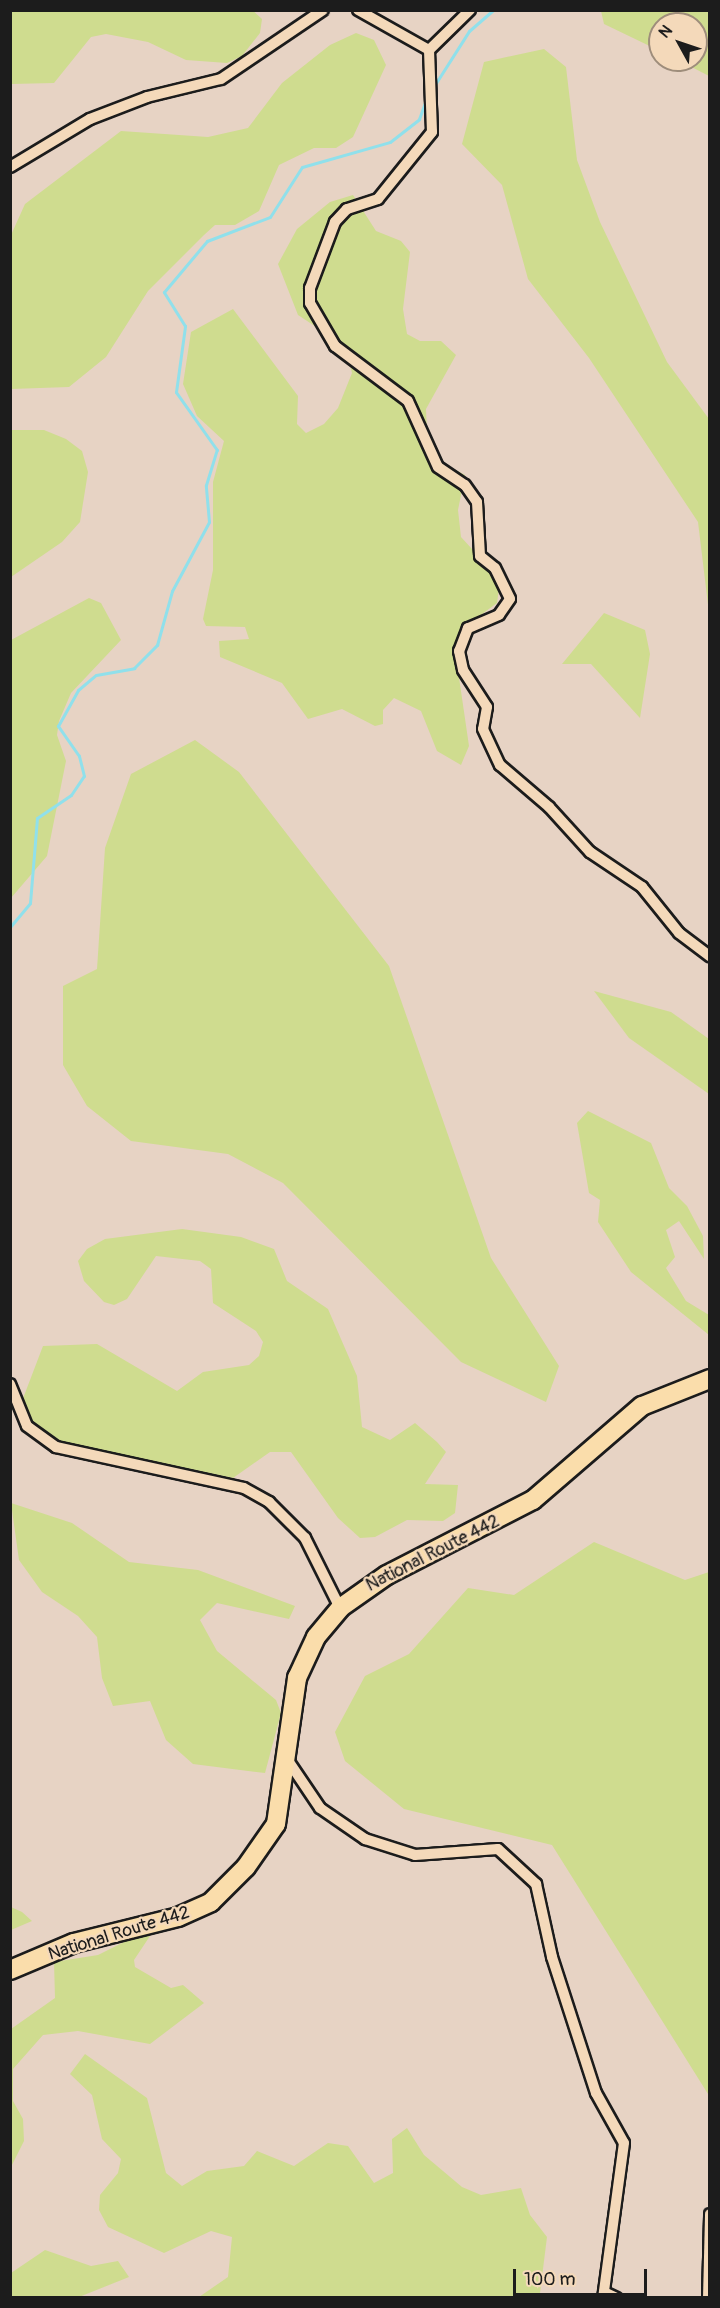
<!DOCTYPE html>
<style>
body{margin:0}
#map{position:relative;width:720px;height:2308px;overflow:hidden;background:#e7d3c4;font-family:Pangolin,sans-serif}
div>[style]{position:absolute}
.green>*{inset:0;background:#cfdc8f}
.stream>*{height:3px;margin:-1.5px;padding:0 1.5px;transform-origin:1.5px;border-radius:1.5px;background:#90e0eb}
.roads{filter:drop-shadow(2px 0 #1c1c1c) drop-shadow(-2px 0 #1c1c1c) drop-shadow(0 2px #1c1c1c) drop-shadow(0 -2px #1c1c1c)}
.street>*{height:10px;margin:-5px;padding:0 5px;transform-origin:5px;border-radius:5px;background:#f4d9ba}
.highway>*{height:18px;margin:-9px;padding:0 9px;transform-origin:9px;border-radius:9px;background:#faddab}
span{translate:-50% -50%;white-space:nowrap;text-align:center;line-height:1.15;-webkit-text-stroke:4.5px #f4d9ba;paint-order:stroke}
.street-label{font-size:18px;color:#1c1c1c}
.frame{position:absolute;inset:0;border:12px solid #1c1c1c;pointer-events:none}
.north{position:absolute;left:648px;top:12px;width:60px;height:60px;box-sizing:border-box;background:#f4d9ba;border:2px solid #9e8d7b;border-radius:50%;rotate:310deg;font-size:16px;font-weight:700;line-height:24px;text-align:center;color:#1c1c1c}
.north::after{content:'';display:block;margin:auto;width:21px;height:27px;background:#1c1c1c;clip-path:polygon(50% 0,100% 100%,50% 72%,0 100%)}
.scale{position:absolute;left:513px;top:2269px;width:134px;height:27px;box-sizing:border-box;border:3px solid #1c1c1c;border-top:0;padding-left:8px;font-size:18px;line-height:21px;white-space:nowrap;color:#1c1c1c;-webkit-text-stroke:4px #f4d9ba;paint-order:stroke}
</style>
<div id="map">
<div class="green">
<div style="clip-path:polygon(252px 10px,262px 19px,260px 33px,242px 56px,227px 63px,186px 60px,148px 42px,106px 34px,91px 37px,54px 83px,11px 84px,11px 11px)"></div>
<div style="clip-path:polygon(601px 11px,709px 11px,709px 76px,678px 60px,696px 60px,696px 24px,660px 24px,660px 51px,604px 24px)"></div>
<div style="clip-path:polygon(356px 33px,374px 40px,386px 65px,353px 137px,336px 148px,314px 148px,279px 165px,259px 211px,235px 225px,215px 225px,204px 235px,148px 291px,106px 357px,69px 387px,11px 389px,11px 235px,25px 204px,121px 131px,208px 137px,248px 128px,282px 83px,330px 45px)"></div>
<div style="clip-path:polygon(544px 49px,566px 67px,577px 160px,600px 222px,667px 362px,709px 419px,709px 613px,698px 522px,589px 358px,528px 279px,502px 185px,462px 144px,484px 62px)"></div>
<div style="clip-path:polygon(353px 195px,376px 231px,401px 241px,410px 252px,403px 309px,407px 334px,420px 341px,441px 341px,456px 355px,426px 409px,428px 455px,465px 475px,458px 510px,461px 537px,494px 573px,499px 588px,497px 603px,474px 620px,455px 650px,469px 746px,461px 765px,437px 751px,421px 711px,394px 698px,383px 710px,383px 724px,375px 726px,342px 709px,308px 719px,282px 683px,220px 657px,219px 641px,249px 639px,245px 627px,206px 626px,203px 619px,213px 570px,213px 482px,224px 441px,197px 416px,183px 384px,191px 332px,233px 309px,298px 396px,297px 424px,306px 433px,324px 424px,338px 408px,352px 373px,345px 346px,298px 315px,278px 264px,297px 229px,330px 202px)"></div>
<div style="clip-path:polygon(11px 430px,44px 430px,66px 439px,82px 451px,88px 472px,80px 522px,62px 542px,11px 577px)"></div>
<div style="clip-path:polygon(89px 598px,101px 603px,121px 640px,71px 693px,59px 721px,57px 735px,66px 761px,47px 856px,11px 898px,11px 640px)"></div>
<div style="clip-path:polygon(604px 613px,645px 630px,650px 654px,640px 718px,591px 664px,562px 664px)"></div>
<div style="clip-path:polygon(195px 740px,239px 772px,389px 966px,491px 1258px,559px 1366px,546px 1402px,461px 1362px,283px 1183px,228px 1154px,131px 1141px,87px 1106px,63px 1065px,63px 986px,97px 969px,105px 848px,131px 774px)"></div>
<div style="clip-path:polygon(594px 991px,671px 1012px,709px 1039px,709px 1094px,629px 1038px)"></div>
<div style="clip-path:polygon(588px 1111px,651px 1143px,669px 1188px,687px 1206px,703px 1236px,704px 1259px,679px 1221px,666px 1230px,675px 1257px,666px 1268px,686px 1301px,709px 1315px,709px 1335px,631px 1272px,598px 1222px,600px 1200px,589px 1193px,577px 1123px)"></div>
<div style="clip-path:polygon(182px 1229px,241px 1237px,274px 1249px,287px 1281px,328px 1309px,357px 1376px,362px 1427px,390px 1440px,415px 1423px,437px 1442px,446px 1452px,425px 1484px,458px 1485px,455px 1513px,443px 1521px,407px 1520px,375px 1537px,360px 1538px,338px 1518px,291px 1452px,270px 1452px,233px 1478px,52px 1442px,31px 1424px,22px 1401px,43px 1346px,97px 1344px,177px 1391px,203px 1372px,249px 1365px,259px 1356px,263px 1342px,256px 1331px,213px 1303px,211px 1269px,200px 1261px,156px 1256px,127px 1299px,114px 1305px,104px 1302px,84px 1281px,78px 1261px,87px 1249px,105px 1239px)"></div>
<div style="clip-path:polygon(11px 1503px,72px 1523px,129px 1562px,198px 1570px,295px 1606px,289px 1619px,217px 1603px,200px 1620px,217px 1651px,276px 1700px,281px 1713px,265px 1773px,193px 1764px,166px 1740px,150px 1701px,113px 1706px,102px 1678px,97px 1637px,78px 1616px,42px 1592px,19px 1560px)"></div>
<div style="clip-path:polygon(594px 1542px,685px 1580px,709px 1572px,708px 2094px,552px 1845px,404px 1809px,345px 1761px,335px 1732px,365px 1676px,409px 1654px,468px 1588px,514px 1595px)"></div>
<div style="clip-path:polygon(11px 1907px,22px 1912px,32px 1921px,11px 1930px)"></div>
<div style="clip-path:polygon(144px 1932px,150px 1936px,134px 1960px,135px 1967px,171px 1988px,183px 1985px,204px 2003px,150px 2044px,78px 2031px,43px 2035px,13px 2069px,13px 2101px,23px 2119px,24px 2141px,11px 2167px,11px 2029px,55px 1998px,54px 1962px,98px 1955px)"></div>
<div style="clip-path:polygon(85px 2054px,147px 2098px,166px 2173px,182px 2186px,207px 2171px,244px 2166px,257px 2151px,294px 2166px,328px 2143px,348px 2146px,374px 2183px,393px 2173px,392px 2139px,407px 2128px,424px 2155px,462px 2187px,481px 2195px,521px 2188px,530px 2215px,547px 2237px,540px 2293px,535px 2298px,199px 2297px,228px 2277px,232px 2237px,211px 2231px,164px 2253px,108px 2227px,99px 2210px,100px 2195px,118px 2173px,121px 2159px,102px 2139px,92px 2095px,70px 2074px)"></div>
<div style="clip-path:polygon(45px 2250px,91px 2266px,118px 2261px,129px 2277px,79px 2297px,11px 2297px,11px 2273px)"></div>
</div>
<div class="stream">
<div style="left:434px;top:86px;width:65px;rotate:-57.5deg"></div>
<div style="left:469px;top:31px;width:32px;rotate:-41deg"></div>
<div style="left:10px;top:927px;width:31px;rotate:-50deg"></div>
<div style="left:30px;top:903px;width:85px;rotate:-85.3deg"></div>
<div style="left:37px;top:818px;width:41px;rotate:-34.1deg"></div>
<div style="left:71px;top:795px;width:23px;rotate:-56deg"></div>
<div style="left:84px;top:776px;width:21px;rotate:-104deg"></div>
<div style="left:79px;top:756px;width:37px;rotate:-125deg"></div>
<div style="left:58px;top:726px;width:41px;rotate:-60.9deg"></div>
<div style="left:78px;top:690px;width:23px;rotate:-40deg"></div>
<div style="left:96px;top:675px;width:39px;rotate:-10deg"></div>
<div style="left:134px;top:668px;width:33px;rotate:-45deg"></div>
<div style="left:157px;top:645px;width:56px;rotate:-74.5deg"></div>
<div style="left:172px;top:591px;width:78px;rotate:-61.8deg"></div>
<div style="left:209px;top:522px;width:37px;rotate:-95deg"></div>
<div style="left:206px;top:485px;width:37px;rotate:-73deg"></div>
<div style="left:217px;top:450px;width:71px;rotate:-125.3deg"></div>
<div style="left:176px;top:392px;width:67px;rotate:-82.2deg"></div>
<div style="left:185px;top:326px;width:40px;rotate:-122deg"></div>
<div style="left:164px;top:292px;width:67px;rotate:-49.9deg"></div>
<div style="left:207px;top:241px;width:67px;rotate:-20.9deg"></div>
<div style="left:270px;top:217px;width:59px;rotate:-57.4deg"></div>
<div style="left:302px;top:167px;width:91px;rotate:-15.9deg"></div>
<div style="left:390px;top:142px;width:37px;rotate:-38deg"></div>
<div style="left:419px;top:119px;width:23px;rotate:-70deg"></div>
<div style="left:10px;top:991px;width:20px;rotate:90deg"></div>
</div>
<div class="roads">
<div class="street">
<div style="left:358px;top:10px;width:81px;rotate:29.4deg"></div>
<div style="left:470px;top:10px;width:57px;rotate:135.7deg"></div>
<div style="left:429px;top:50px;width:82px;rotate:87.9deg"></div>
<div style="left:432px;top:132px;width:86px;rotate:128.9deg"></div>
<div style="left:378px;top:199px;width:33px;rotate:162deg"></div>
<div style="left:347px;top:209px;width:18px;rotate:133deg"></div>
<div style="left:335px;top:222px;width:71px;rotate:110.7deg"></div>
<div style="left:310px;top:288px;width:15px;rotate:90deg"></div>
<div style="left:310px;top:303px;width:50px;rotate:59.8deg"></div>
<div style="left:335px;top:346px;width:91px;rotate:37deg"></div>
<div style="left:408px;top:401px;width:72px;rotate:65.6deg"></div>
<div style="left:438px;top:467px;width:32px;rotate:34deg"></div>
<div style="left:465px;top:485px;width:21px;rotate:55deg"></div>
<div style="left:477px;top:502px;width:54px;rotate:86.8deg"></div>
<div style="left:480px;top:556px;width:19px;rotate:39deg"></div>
<div style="left:495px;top:568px;width:34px;rotate:64deg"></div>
<div style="left:510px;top:599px;width:19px;rotate:125deg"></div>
<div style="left:499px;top:615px;width:34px;rotate:157deg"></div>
<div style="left:468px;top:628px;width:25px;rotate:111deg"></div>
<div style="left:459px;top:651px;width:19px;rotate:78deg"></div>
<div style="left:463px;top:670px;width:44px;rotate:57deg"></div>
<div style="left:487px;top:707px;width:22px;rotate:100deg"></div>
<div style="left:483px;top:729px;width:40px;rotate:65deg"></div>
<div style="left:500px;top:765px;width:65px;rotate:40.6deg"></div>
<div style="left:549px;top:807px;width:61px;rotate:47.7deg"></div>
<div style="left:590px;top:852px;width:63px;rotate:33.9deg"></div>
<div style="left:642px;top:887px;width:59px;rotate:51.2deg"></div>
<div style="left:679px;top:933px;width:39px;rotate:37deg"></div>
<div style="left:10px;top:167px;width:93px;rotate:-31deg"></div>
<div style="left:90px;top:119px;width:61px;rotate:-21.1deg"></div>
<div style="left:147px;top:97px;width:76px;rotate:-13.7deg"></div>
<div style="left:221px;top:79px;width:123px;rotate:-34.1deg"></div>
<div style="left:10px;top:1384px;width:45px;rotate:68deg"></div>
<div style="left:27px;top:1426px;width:36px;rotate:36deg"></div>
<div style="left:56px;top:1447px;width:192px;rotate:12.3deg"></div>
<div style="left:244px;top:1488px;width:29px;rotate:29deg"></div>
<div style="left:269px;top:1502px;width:51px;rotate:45deg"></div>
<div style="left:305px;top:1538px;width:78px;rotate:63.4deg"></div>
<div style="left:287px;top:1759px;width:59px;rotate:56deg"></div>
<div style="left:320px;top:1808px;width:55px;rotate:34.6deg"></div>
<div style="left:365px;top:1839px;width:52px;rotate:17.7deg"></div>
<div style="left:415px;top:1855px;width:83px;rotate:-4.1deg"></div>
<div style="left:498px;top:1849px;width:52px;rotate:42.6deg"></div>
<div style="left:536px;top:1884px;width:75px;rotate:77.6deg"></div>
<div style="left:552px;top:1957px;width:143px;rotate:72.1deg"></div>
<div style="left:596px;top:2093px;width:57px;rotate:60.8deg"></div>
<div style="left:624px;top:2143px;width:156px;rotate:97.7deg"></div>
<div style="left:604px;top:2292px;width:14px;rotate:25deg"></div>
<div style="left:708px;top:2298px;width:84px;rotate:-88.6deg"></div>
</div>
<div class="highway">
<div style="left:10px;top:1970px;width:69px;rotate:-22.9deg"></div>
<div style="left:74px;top:1943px;width:107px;rotate:-14deg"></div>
<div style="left:178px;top:1917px;width:36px;rotate:-24deg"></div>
<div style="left:211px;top:1902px;width:49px;rotate:-45deg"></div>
<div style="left:246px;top:1867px;width:52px;rotate:-55.1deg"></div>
<div style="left:276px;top:1824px;width:148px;rotate:-81.8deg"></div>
<div style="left:297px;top:1678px;width:45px;rotate:-65.1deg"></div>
<div style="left:316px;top:1637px;width:38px;rotate:-50deg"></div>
<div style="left:340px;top:1608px;width:57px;rotate:-35.1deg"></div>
<div style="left:387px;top:1575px;width:164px;rotate:-27.2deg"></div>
<div style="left:533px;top:1500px;width:144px;rotate:-40.8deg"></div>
<div style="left:642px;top:1406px;width:73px;rotate:-21.7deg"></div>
</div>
</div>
<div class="street-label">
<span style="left:433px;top:1554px;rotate:-27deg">National Route 442</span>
<span style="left:119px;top:1934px;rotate:-17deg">National Route 442</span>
</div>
<div class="frame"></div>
<div class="north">N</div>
<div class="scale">100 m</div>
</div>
